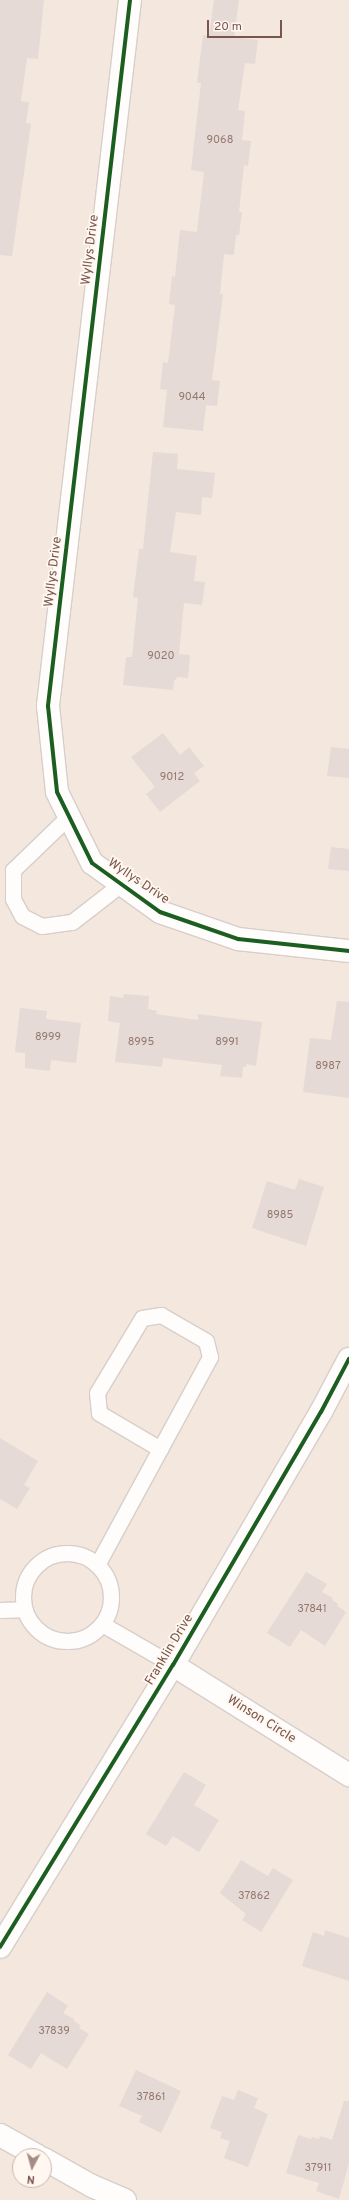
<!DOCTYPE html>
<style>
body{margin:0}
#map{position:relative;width:349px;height:2200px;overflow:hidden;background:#f8f3ee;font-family:Overpass,sans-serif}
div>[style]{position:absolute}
.residential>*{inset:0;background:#f3e7de}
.building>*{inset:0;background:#e5dad5}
.roads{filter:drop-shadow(1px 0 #d7ceca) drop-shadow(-1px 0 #d7ceca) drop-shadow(0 1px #d7ceca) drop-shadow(0 -1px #d7ceca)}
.lane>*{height:15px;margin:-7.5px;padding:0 7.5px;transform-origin:7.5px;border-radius:7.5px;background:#fefdfc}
.lane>.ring{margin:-7.5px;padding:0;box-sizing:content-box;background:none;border:15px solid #fefdfc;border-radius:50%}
.street>*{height:22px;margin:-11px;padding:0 11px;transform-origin:11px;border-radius:11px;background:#fefdfc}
.cycleway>*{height:4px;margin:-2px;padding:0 2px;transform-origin:2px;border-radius:2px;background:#1b5e20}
span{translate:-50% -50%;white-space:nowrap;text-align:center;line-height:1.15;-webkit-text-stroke:3.5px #fff7f0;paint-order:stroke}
.number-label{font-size:11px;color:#957970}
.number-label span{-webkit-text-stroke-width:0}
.street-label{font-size:13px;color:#78564c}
.north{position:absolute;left:12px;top:2148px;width:40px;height:40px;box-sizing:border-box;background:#fff7f0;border:1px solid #c9b7ae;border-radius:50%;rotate:186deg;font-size:11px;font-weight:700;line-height:16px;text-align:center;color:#78564c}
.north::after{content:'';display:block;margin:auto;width:14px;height:18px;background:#a58d85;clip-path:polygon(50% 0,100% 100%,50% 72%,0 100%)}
.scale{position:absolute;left:207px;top:20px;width:75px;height:18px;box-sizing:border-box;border:2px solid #78564c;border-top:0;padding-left:5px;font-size:12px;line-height:14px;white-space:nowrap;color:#78564c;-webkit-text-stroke:3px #fff7f0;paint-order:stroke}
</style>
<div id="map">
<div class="residential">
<div style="clip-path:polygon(evenodd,0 0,349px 0,349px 2200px,0 2200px,0 0,20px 2156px,44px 2156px,44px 2180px,20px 2180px,20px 2156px)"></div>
</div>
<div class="building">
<div style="clip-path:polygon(0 0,44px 0,38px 59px,27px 58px,21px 101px,29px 102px,26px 123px,31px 124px,12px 256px,0 255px)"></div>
<div style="clip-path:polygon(214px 0,239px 0,234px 37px,258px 40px,255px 64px,245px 63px,238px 110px,245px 111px,242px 140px,251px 141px,248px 166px,244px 165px,239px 212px,242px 212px,239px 235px,236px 235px,234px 255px,224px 254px,220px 294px,223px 294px,212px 380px,220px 381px,217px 406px,206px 405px,203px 431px,163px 427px,167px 390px,160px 389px,163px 362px,168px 363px,175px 305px,169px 304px,172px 276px,175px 277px,180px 230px,197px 232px,204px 172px,191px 170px,201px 83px,197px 83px,203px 35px,209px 36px)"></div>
<div style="clip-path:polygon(153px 452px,178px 454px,177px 469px,215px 473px,212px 498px,202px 497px,201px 515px,176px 512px,170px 552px,197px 556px,194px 581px,205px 582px,202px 605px,184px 603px,179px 654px,190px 655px,188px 678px,177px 677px,176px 680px,174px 680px,173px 690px,123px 685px,126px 657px,132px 657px,138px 598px,133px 597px,139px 549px,143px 549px)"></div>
<div style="clip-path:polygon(163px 733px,180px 755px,189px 747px,204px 766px,194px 773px,200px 781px,160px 812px,146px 794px,155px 787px,131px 757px)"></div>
<div style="clip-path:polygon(331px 747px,349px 749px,349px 778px,327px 776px)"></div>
<div style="clip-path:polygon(331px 847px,349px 849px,349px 871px,328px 869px)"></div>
<div style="clip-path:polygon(124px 994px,149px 996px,148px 1009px,157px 1011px,156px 1014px,198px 1020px,198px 1014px,262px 1022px,256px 1066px,246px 1064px,246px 1067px,243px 1067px,242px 1078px,220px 1076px,222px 1065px,163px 1058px,162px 1067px,115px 1062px,120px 1023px,108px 1021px,110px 996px,123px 998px)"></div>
<div style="clip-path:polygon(337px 1001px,349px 1002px,349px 1098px,303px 1092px,310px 1038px,331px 1040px)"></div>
<div style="clip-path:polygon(20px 1008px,47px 1011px,46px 1019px,81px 1023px,76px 1063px,51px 1060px,50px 1071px,25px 1068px,25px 1053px,15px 1052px)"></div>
<div style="clip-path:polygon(299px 1179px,324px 1187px,306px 1246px,252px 1228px,267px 1181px,295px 1190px)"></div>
<div style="clip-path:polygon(0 1438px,38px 1461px,24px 1485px,30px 1488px,17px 1509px,0 1499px)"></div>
<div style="clip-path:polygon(306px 1572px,327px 1584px,322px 1592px,333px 1598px,332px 1600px,338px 1604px,337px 1606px,346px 1612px,325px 1646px,301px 1630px,290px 1647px,267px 1633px)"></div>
<div style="clip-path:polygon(184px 1772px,206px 1785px,194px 1805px,219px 1820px,199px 1852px,173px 1836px,166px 1846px,146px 1834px)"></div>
<div style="clip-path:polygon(241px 1860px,268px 1876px,273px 1868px,293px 1880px,261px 1932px,242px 1920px,246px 1914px,220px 1893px)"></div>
<div style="clip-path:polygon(325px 1930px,349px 1938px,349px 1981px,302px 1966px,313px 1932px,324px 1936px)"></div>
<div style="clip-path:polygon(47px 1992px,68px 2006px,63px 2013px,74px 2019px,74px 2021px,81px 2026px,79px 2028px,89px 2034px,67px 2069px,41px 2053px,31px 2069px,8px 2055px)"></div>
<div style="clip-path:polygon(136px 2070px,181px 2091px,161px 2133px,139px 2122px,142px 2116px,119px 2106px)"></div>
<div style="clip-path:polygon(238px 2090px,258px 2098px,254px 2108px,268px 2114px,248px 2167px,224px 2158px,230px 2141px,220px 2138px,222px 2132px,210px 2128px,222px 2096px,234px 2100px)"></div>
<div style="clip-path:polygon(344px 2101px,349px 2101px,349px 2163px,339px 2199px,316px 2191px,319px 2183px,286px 2173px,298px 2135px,311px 2139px,312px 2137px,319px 2139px,320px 2136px,332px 2140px)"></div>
</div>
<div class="roads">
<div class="lane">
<div style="left:69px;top:816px;width:78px;rotate:136deg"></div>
<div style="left:13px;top:870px;width:29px;rotate:90deg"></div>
<div style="left:13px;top:899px;width:19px;rotate:62deg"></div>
<div style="left:22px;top:916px;width:22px;rotate:27deg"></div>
<div style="left:42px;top:926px;width:30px;rotate:-8deg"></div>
<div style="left:72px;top:922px;width:62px;rotate:-37.8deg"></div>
<div class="ring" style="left:23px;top:1553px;width:73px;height:73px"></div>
<div style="left:97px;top:1565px;width:132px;rotate:-61.5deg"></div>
<div style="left:160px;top:1449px;width:105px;rotate:-61.5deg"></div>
<div style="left:210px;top:1357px;width:16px;rotate:-104deg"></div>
<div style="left:206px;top:1341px;width:52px;rotate:-150deg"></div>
<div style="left:161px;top:1315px;width:19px;rotate:171deg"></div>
<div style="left:142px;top:1318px;width:87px;rotate:121deg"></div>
<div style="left:97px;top:1393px;width:20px;rotate:84deg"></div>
<div style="left:99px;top:1413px;width:71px;rotate:30.5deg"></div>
<div style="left:0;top:1610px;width:24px;rotate:-2deg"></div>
<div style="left:102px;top:1624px;width:82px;rotate:30deg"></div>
</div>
<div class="street">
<div style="left:130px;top:0;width:711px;rotate:96.63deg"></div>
<div style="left:48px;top:706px;width:86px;rotate:84deg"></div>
<div style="left:57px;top:792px;width:79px;rotate:63.8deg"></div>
<div style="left:92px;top:863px;width:84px;rotate:35.8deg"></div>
<div style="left:160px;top:912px;width:83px;rotate:19.1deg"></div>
<div style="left:238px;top:939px;width:112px;rotate:6.2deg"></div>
<div style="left:173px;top:1665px;width:208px;rotate:32deg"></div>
<div style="left:0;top:1947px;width:331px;rotate:-58.5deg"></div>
<div style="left:173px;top:1665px;width:293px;rotate:-59.7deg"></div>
<div style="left:321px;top:1412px;width:60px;rotate:-62.2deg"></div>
<div style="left:0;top:2135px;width:43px;rotate:28.9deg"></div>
<div style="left:44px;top:2159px;width:55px;rotate:29.4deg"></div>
<div style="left:92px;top:2186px;width:36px;rotate:23deg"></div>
</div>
</div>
<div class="cycleway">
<div style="left:130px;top:0;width:711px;rotate:96.63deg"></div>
<div style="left:48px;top:706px;width:86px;rotate:84deg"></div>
<div style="left:57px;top:792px;width:79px;rotate:63.8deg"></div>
<div style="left:92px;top:863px;width:84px;rotate:35.8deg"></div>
<div style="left:160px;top:912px;width:83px;rotate:19.1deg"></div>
<div style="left:238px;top:939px;width:112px;rotate:6.2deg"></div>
<div style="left:0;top:1947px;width:331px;rotate:-58.5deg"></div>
<div style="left:173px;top:1665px;width:293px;rotate:-59.7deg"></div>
<div style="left:321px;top:1412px;width:60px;rotate:-62.2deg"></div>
</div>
<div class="number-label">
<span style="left:220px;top:140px">9068</span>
<span style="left:192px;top:397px">9044</span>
<span style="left:161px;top:656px">9020</span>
<span style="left:172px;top:777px">9012</span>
<span style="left:48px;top:1037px">8999</span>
<span style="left:141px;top:1042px">8995</span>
<span style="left:227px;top:1042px">8991</span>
<span style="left:328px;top:1066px">8987</span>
<span style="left:280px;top:1215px">8985</span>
<span style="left:312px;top:1609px">37841</span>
<span style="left:254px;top:1896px">37862</span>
<span style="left:54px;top:2031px">37839</span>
<span style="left:151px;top:2097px">37861</span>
<span style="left:318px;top:2168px">37911</span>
</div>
<div class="street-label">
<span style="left:91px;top:250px;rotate:-83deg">Wyllys Drive</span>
<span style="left:54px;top:572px;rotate:-83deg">Wyllys Drive</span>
<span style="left:138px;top:882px;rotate:34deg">Wyllys Drive</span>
<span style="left:170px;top:1650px;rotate:-59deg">Franklin Drive</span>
<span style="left:261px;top:1720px;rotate:32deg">Winson Circle</span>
</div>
<div class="north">N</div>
<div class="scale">20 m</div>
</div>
